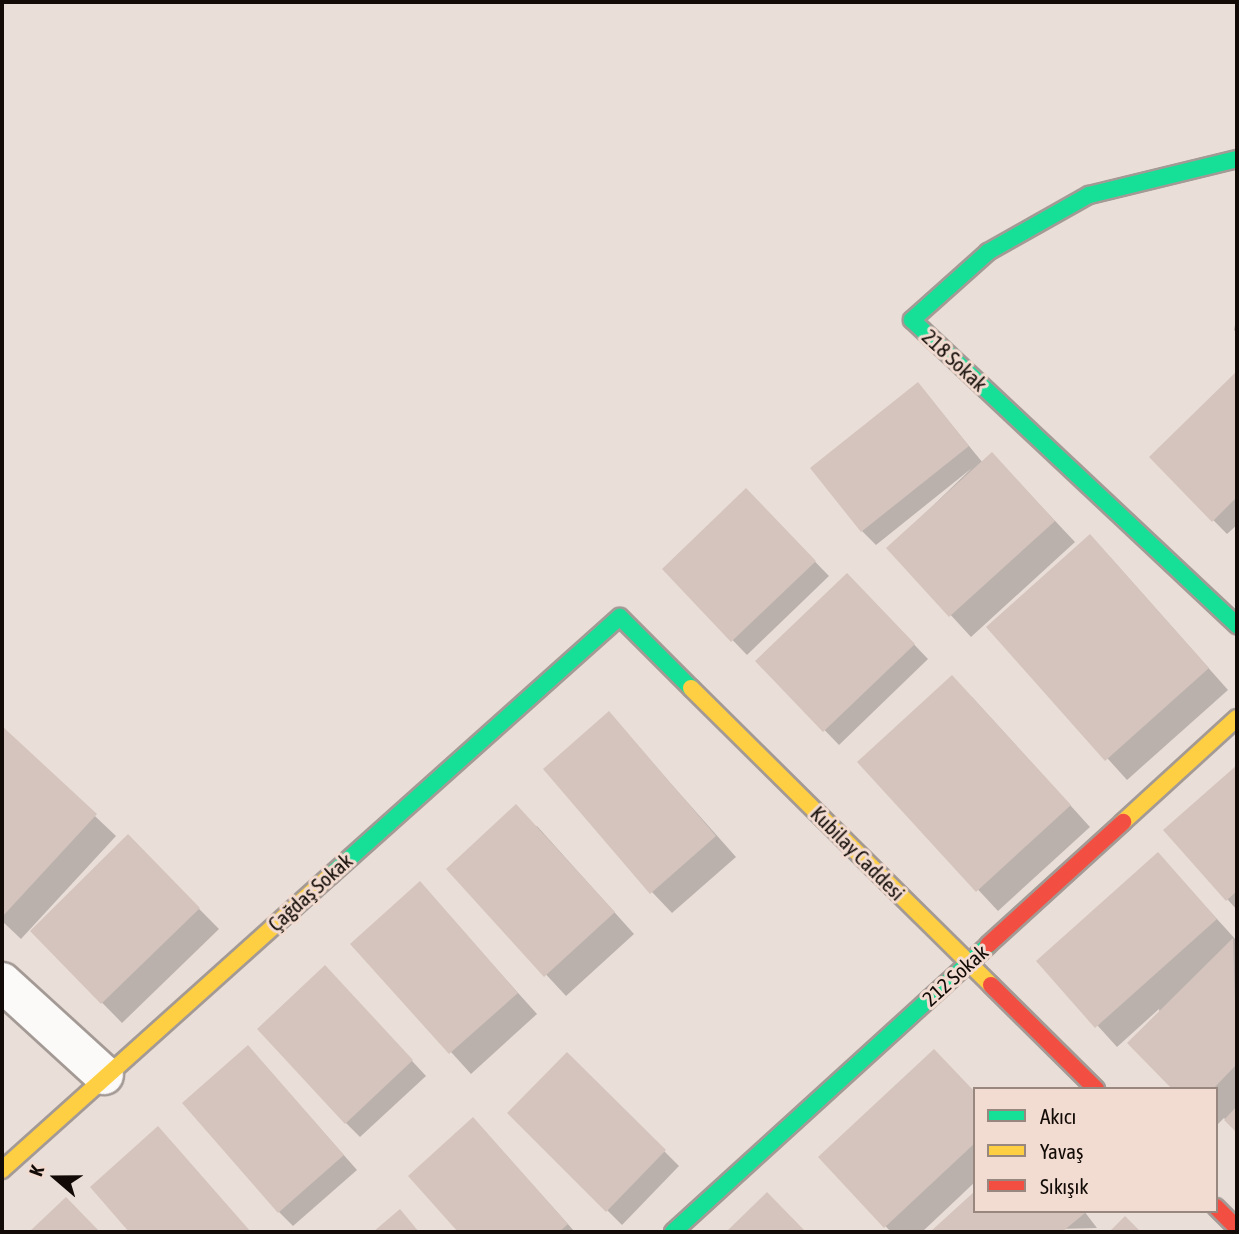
<!DOCTYPE html>
<meta charset="utf-8">
<style>
body{margin:0}
#map{position:relative;width:1239px;height:1234px;overflow:hidden;background:#eaded8;font-family:"Asap Condensed",sans-serif}
div>[style]{position:absolute}
.shadow>*{inset:0;background:#0003}
.building>*{inset:0;background:#d4c4bd}
.roads{filter:drop-shadow(2px 0 #a49a95) drop-shadow(-2px 0 #a49a95) drop-shadow(0 2px #a49a95) drop-shadow(0 -2px #a49a95)}
.street>*{height:38px;margin:-19px;padding:0 19px;transform-origin:19px;border-radius:19px;background:#fcfaf9}
.fast>*{height:16px;margin:-8px;padding:0 8px;transform-origin:8px;border-radius:8px;background:#16e098}
.slow>*{height:16px;margin:-8px;padding:0 8px;transform-origin:8px;border-radius:8px;background:#ffcf43}
.jam>*{height:16px;margin:-8px;padding:0 8px;transform-origin:8px;border-radius:8px;background:#f24e42}
span{translate:-50% -50%;white-space:nowrap;text-align:center;line-height:1.15;-webkit-text-stroke:6px #f2dbd0;paint-order:stroke}
.street-label{font-size:21px;color:#110a06}
.frame{position:absolute;inset:0;border:4px solid #110a06;pointer-events:none}
.legend{position:absolute;left:973px;top:1087px;width:245px;height:126px;box-sizing:border-box;background:#f2dbd0;border:2px solid #98877f;margin:0;padding:9px 12px;list-style:none;font-size:21px;color:#110a06}
.legend li{display:flex;align-items:center;gap:14px;height:35px}
.legend b{width:35px;border:2px solid #98877f}
.north{position:absolute;left:21px;top:1143px;width:70px;height:70px;-webkit-text-stroke:5px #f2dbd0;paint-order:stroke;rotate:290deg;font-size:19px;font-weight:700;line-height:28px;text-align:center;color:#110a06}
.north::after{content:'';display:block;margin:auto;width:24px;height:32px;background:#110a06;clip-path:polygon(50% 0,100% 100%,50% 72%,0 100%)}
</style>
<div id="map">
<div class="shadow">
<div style="clip-path:polygon(1237px 314px,1237px 333px,1234px 330px)"></div>
<div style="clip-path:polygon(1237px 374px,1237px 525px,1227px 534px,1151px 457px)"></div>
<div style="clip-path:polygon(918px 384px,983px 463px,992px 454px,1075px 542px,971px 637px,889px 548px,972px 468px,876px 545px,862px 531px)"></div>
<div style="clip-path:polygon(760px 505px,829px 576px,747px 655px,664px 569px)"></div>
<div style="clip-path:polygon(1110px 557px,1228px 690px,1127px 780px,989px 627px)"></div>
<div style="clip-path:polygon(861px 589px,928px 659px,839px 745px,758px 661px)"></div>
<div style="clip-path:polygon(972px 697px,1090px 827px,998px 911px,859px 762px)"></div>
<div style="clip-path:polygon(609px 714px,736px 857px,672px 913px,652px 892px)"></div>
<div style="clip-path:polygon(2px 728px,116px 836px,21px 939px,2px 921px)"></div>
<div style="clip-path:polygon(1237px 767px,1237px 910px,1166px 831px)"></div>
<div style="clip-path:polygon(537px 826px,634px 934px,566px 996px,448px 869px)"></div>
<div style="clip-path:polygon(128px 837px,219px 929px,122px 1023px,32px 931px)"></div>
<div style="clip-path:polygon(1158px 854px,1237px 941px,1237px 1131px,1224px 1118px,1216px 1126px,1216px 1089px,1175px 1089px,1159px 1009px,1117px 1047px,1039px 961px)"></div>
<div style="clip-path:polygon(420px 884px,537px 1014px,471px 1074px,353px 944px)"></div>
<div style="clip-path:polygon(339px 982px,426px 1076px,360px 1137px,346px 1123px)"></div>
<div style="clip-path:polygon(248px 1047px,357px 1170px,293px 1226px,279px 1212px)"></div>
<div style="clip-path:polygon(567px 1054px,679px 1166px,622px 1225px,510px 1113px)"></div>
<div style="clip-path:polygon(975px 1093px,975px 1182px,922px 1232px,891px 1232px,821px 1157px)"></div>
<div style="clip-path:polygon(487px 1134px,575px 1232px,461px 1232px,411px 1176px)"></div>
<div style="clip-path:polygon(172px 1143px,250px 1232px,131px 1232px,92px 1187px)"></div>
<div style="clip-path:polygon(975px 1193px,975px 1211px,1084px 1211px,1097px 1228px,932px 1232px)"></div>
</div>
<div class="building">
<div style="clip-path:polygon(1237px 371px,1237px 497px,1212px 522px,1149px 457px)"></div>
<div style="clip-path:polygon(918px 382px,969px 446px,861px 532px,810px 468px)"></div>
<div style="clip-path:polygon(992px 452px,1055px 521px,949px 617px,886px 548px)"></div>
<div style="clip-path:polygon(746px 488px,816px 561px,731px 642px,662px 569px)"></div>
<div style="clip-path:polygon(1090px 534px,1209px 668px,1105px 761px,986px 627px)"></div>
<div style="clip-path:polygon(847px 573px,915px 644px,823px 732px,755px 661px)"></div>
<div style="clip-path:polygon(952px 675px,1071px 805px,976px 892px,857px 762px)"></div>
<div style="clip-path:polygon(609px 711px,716px 836px,650px 894px,543px 769px)"></div>
<div style="clip-path:polygon(2px 726px,97px 814px,2px 917px)"></div>
<div style="clip-path:polygon(1237px 765px,1237px 891px,1226px 901px,1163px 830px)"></div>
<div style="clip-path:polygon(516px 804px,615px 912px,544px 977px,446px 869px)"></div>
<div style="clip-path:polygon(128px 834px,200px 908px,101px 1004px,30px 931px)"></div>
<div style="clip-path:polygon(1158px 852px,1217px 919px,1095px 1028px,1036px 961px)"></div>
<div style="clip-path:polygon(420px 881px,518px 993px,449px 1054px,350px 944px)"></div>
<div style="clip-path:polygon(1233px 938px,1237px 1064px,1213px 1089px,1172px 1089px,1127px 1043px)"></div>
<div style="clip-path:polygon(325px 965px,413px 1060px,345px 1124px,257px 1029px)"></div>
<div style="clip-path:polygon(248px 1045px,344px 1155px,278px 1213px,182px 1103px)"></div>
<div style="clip-path:polygon(934px 1049px,975px 1092px,975px 1143px,884px 1228px,818px 1157px)"></div>
<div style="clip-path:polygon(567px 1052px,666px 1150px,606px 1212px,507px 1113px)"></div>
<div style="clip-path:polygon(1237px 1106px,1237px 1133px,1224px 1120px)"></div>
<div style="clip-path:polygon(473px 1117px,568px 1224px,559px 1232px,458px 1232px,408px 1176px)"></div>
<div style="clip-path:polygon(158px 1126px,251px 1232px,129px 1232px,90px 1187px)"></div>
<div style="clip-path:polygon(975px 1191px,975px 1211px,1085px 1213px,1062px 1232px,930px 1232px)"></div>
<div style="clip-path:polygon(767px 1192px,806px 1232px,726px 1232px)"></div>
<div style="clip-path:polygon(66px 1197px,100px 1232px,29px 1232px)"></div>
<div style="clip-path:polygon(400px 1209px,419px 1232px,373px 1232px)"></div>
<div style="clip-path:polygon(1125px 1216px,1141px 1232px,1109px 1232px)"></div>
</div>
<div class="roads">
<div class="street">
<div style="left:2px;top:982px;width:138px;rotate:42.4deg"></div>
</div>
<div class="fast">
<div style="left:1237px;top:159px;width:152px;rotate:166.3deg"></div>
<div style="left:1089px;top:195px;width:116px;rotate:150.6deg"></div>
<div style="left:988px;top:252px;width:102px;rotate:138.2deg"></div>
<div style="left:912px;top:320px;width:446px;rotate:43.2deg"></div>
<div style="left:331px;top:875px;width:387px;rotate:-41.8deg"></div>
<div style="left:620px;top:617px;width:100px;rotate:45deg"></div>
<div style="left:673px;top:1232px;width:426px;rotate:-42.3deg"></div>
</div>
<div class="slow">
<div style="left:691px;top:688px;width:422px;rotate:44.7deg"></div>
<div style="left:1123px;top:822px;width:154px;rotate:-42.4deg"></div>
<div style="left:2px;top:1170px;width:442px;rotate:-41.9deg"></div>
</div>
<div class="jam">
<div style="left:988px;top:945px;width:183px;rotate:-42.3deg"></div>
<div style="left:991px;top:985px;width:148px;rotate:44.7deg"></div>
<div style="left:1216px;top:1207px;width:30px;rotate:45deg"></div>
</div>
</div>
<div class="street-label">
<span style="left:955px;top:360px;rotate:43deg">218 Sokak</span>
<span style="left:858px;top:853px;rotate:45deg">Kubilay Caddesi</span>
<span style="left:310px;top:892px;rotate:-42deg">Çağdaş Sokak</span>
<span style="left:955px;top:975px;rotate:-42deg">212 Sokak</span>
</div>
<div class="frame"></div>
<ul class="legend">
<li><b style="height:9px;background:#16e098"></b>Akıcı</li>
<li><b style="height:9px;background:#ffcf43"></b>Yavaş</li>
<li><b style="height:9px;background:#f24e42"></b>Sıkışık</li>
</ul>
<div class="north">K</div>
</div>
